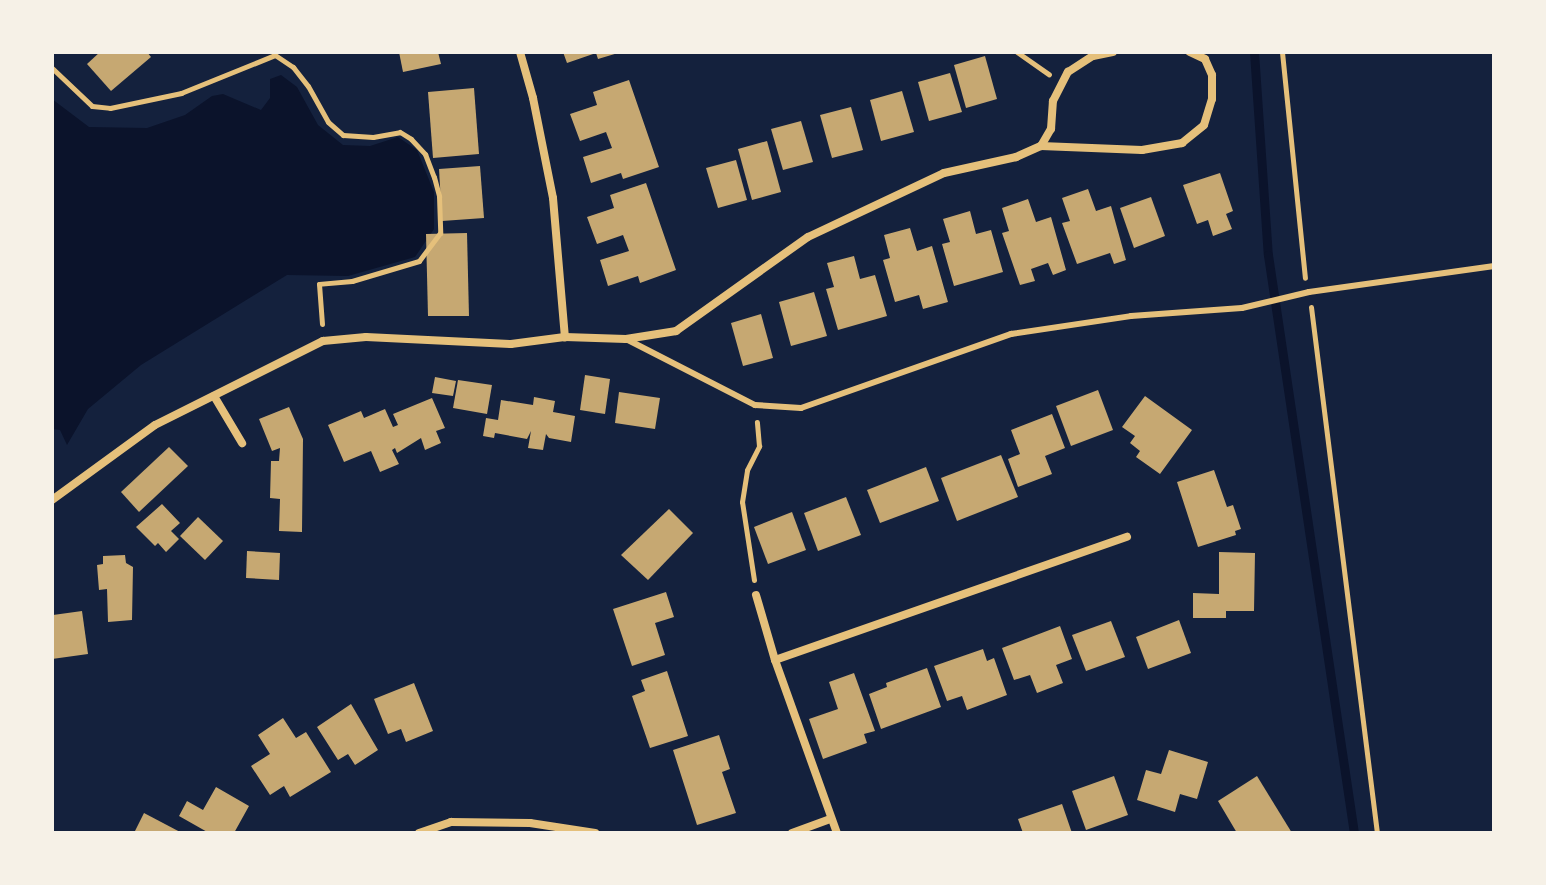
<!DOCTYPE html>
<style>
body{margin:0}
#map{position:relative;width:1546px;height:885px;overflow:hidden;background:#14213d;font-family:Montserrat,sans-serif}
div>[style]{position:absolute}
.water>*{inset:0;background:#0b132b}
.stream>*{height:9px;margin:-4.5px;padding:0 4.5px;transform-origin:4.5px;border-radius:4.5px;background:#0b132b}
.building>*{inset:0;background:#c6a872}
.path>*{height:5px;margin:-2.5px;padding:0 2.5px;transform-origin:2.5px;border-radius:2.5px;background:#e5c07b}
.service>*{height:6px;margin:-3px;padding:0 3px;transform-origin:3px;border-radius:3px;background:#e5c07b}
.minor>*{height:8px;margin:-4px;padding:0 4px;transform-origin:4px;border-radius:4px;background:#e5c07b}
span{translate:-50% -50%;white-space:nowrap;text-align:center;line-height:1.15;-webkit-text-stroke:6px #f6f1e7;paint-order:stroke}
.frame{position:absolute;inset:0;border:54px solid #f6f1e7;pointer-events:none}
</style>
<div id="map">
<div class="water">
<div style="clip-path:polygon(281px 75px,297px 87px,318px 125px,343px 145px,370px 146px,398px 137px,417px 150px,434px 192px,434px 229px,415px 257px,348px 276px,287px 275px,141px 365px,88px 409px,67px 445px,60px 430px,52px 429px,52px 99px,89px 127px,147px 128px,185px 115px,212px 96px,223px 94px,261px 110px,270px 98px,270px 79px)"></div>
</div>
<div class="stream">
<div style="left:1254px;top:52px;width:203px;rotate:86.1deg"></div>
<div style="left:1268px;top:255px;width:584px;rotate:81.54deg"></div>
</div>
<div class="building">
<div style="clip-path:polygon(100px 52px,147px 52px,151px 57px,111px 91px,87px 64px)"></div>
<div style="clip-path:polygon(399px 52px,438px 52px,441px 64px,403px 72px)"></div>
<div style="clip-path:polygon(563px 52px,618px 52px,618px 53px,598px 59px,596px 53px,567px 63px)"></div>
<div style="clip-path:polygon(985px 56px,997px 99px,966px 108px,954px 65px)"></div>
<div style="clip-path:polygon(950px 73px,962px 112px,929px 121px,918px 82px)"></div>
<div style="clip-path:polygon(629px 80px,659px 167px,623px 179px,621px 173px,591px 183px,583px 157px,612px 148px,606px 132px,580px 141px,570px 114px,597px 105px,593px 92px)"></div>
<div style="clip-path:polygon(474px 88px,479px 154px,433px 158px,428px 92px)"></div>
<div style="clip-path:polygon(902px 91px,914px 132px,881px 141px,870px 100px)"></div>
<div style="clip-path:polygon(851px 107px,863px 150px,832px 158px,820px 115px)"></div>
<div style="clip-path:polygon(801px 121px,813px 162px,783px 170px,771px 129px)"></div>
<div style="clip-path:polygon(767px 141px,781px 192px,752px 200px,738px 149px)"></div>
<div style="clip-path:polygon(736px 160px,747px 200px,718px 208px,706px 168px)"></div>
<div style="clip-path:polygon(480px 166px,484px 218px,442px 221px,439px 169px)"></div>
<div style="clip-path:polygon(1220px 173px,1233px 211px,1226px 214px,1232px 229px,1213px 236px,1208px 220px,1197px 224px,1183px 185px)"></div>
<div style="clip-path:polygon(646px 183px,676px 270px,640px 283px,638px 276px,608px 286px,600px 260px,629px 251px,623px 235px,597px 244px,587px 217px,614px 208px,610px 195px)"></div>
<div style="clip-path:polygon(1088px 189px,1096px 211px,1111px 206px,1126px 260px,1114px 264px,1110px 253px,1077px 264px,1062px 223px,1070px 221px,1062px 198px)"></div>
<div style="clip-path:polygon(1151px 197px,1165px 236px,1134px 248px,1120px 208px)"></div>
<div style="clip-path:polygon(1028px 199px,1036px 222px,1051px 217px,1066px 270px,1053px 275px,1048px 263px,1031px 269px,1035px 281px,1020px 285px,1002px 233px,1009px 231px,1002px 208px)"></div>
<div style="clip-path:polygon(970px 211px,976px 234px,991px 230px,1003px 272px,954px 286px,942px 244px,950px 242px,943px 219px)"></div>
<div style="clip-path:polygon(910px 228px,917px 251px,932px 246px,948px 302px,923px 309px,919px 295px,895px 302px,883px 260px,890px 258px,884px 235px)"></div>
<div style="clip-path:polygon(467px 233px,469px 316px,428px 316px,426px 234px)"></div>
<div style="clip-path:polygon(854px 256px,860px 279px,875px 275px,887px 316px,838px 330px,826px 289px,834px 287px,827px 263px)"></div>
<div style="clip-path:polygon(814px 292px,827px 336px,791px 346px,779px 302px)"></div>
<div style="clip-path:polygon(761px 314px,773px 358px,743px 366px,731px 323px)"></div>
<div style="clip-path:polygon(585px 375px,610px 379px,605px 414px,580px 410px)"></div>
<div style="clip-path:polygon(435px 377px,456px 381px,453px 396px,432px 393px)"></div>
<div style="clip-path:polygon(458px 380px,492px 385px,487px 414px,453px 408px)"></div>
<div style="clip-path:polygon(1098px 390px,1113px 430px,1071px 446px,1056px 406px)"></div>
<div style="clip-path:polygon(619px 392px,660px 398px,655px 429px,615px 423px)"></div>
<div style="clip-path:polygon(1145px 396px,1192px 430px,1160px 474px,1136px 457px,1140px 451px,1130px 443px,1135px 436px,1122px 427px)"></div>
<div style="clip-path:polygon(534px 397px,555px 401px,553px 412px,575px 416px,571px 442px,549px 438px,546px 434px,543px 450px,528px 448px,531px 431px,527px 439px,495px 433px,494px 438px,483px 436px,486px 418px,498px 420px,501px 400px,533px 405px)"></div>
<div style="clip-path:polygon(432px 398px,445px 428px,436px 431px,441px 443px,425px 450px,421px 438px,397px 453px,395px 448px,392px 450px,399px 464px,380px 472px,371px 451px,344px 462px,328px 425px,361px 411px,364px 418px,385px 409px,393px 427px,398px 425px,393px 414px)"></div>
<div style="clip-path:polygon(289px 407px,303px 439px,302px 532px,279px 531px,280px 499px,270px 498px,271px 461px,279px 461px,280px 448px,272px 451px,259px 419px)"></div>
<div style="clip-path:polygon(1052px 414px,1065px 448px,1045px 456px,1052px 474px,1018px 487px,1008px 459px,1020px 454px,1011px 430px)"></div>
<div style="clip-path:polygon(169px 447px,188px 466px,139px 512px,121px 492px)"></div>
<div style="clip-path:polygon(1001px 455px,1018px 497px,957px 521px,941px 478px)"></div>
<div style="clip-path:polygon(926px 467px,939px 501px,880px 523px,867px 490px)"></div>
<div style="clip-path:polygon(1214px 470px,1227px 507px,1233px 505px,1241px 529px,1235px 531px,1236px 535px,1198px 547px,1177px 482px)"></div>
<div style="clip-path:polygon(846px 497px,861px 535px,818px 551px,804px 513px)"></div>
<div style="clip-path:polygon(162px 504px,180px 523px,171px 531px,179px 539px,166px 552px,158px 543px,155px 546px,136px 527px)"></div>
<div style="clip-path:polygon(669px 509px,693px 533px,648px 580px,621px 555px)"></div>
<div style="clip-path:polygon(792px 512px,806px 550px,768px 564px,754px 527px)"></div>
<div style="clip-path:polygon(198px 517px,223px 541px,205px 560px,180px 536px)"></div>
<div style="clip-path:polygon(247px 551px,280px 553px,279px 580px,246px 578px)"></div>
<div style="clip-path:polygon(1219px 552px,1255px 553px,1254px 611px,1226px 611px,1226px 618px,1193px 618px,1193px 593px,1219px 594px)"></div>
<div style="clip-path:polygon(125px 555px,126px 563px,133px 567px,132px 620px,108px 622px,107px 589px,99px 590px,97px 565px,103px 564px,103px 556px)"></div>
<div style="clip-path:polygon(666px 592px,674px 617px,655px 623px,665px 655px,632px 666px,613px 609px)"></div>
<div style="clip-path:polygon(82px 611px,88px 654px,52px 659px,53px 615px)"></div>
<div style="clip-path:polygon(1179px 620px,1191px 653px,1148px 669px,1136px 637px)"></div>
<div style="clip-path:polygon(1111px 621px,1125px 657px,1086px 671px,1072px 635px)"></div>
<div style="clip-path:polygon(1060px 626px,1072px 659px,1056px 665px,1063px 683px,1037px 693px,1030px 675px,1014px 680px,1002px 648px)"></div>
<div style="clip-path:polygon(983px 649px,987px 661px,994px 658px,1007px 695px,967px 710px,962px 696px,947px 701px,934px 666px)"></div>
<div style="clip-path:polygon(927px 668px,941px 707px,881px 729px,869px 694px,887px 687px,886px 683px)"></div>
<div style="clip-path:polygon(667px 671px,688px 736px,650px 748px,632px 696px,645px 691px,641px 680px)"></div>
<div style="clip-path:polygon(854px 673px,875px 731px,864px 734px,867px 743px,823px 759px,809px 719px,838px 709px,829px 682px)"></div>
<div style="clip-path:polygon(414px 683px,433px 731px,406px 742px,401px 729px,388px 734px,374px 699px)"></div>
<div style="clip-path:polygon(351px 704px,378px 750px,355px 765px,348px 754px,338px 760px,317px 727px)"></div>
<div style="clip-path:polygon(283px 718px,296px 738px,306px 732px,331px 772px,290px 797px,284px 786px,270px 795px,251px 766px,270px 754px,258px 735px)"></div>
<div style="clip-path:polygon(719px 735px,730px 769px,722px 772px,736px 813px,697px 825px,673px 750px)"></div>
<div style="clip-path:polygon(1169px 750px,1208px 762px,1197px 799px,1180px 794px,1175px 812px,1137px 800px,1146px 770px,1161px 774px)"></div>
<div style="clip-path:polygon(1114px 776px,1128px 815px,1086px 830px,1072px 791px)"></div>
<div style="clip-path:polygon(1257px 776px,1292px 833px,1237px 833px,1218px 801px)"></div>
<div style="clip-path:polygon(216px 787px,249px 806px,234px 833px,209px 833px,179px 816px,187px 801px,203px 810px)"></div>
<div style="clip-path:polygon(1062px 804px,1072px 833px,1023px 833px,1018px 819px)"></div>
<div style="clip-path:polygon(144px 813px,182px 833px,134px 833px)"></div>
</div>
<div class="path">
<div style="left:1017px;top:52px;width:39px;rotate:35deg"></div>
<div style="left:1282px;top:52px;width:227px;rotate:84.2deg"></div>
<div style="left:52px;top:68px;width:55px;rotate:43.5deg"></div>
<div style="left:92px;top:106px;width:18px;rotate:6deg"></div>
<div style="left:110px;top:108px;width:73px;rotate:-11.9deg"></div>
<div style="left:181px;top:93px;width:101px;rotate:-22deg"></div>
<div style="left:275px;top:55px;width:22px;rotate:34deg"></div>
<div style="left:293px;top:67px;width:24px;rotate:52deg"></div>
<div style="left:308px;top:86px;width:41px;rotate:60.9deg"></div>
<div style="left:328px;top:122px;width:20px;rotate:41deg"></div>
<div style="left:343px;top:135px;width:30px;rotate:4deg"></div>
<div style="left:373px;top:137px;width:27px;rotate:-10deg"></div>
<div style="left:400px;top:132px;width:13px;rotate:32deg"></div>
<div style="left:411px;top:139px;width:21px;rotate:47deg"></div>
<div style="left:425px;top:154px;width:25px;rotate:69deg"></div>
<div style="left:434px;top:177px;width:20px;rotate:75deg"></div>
<div style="left:439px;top:196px;width:37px;rotate:88deg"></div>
<div style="left:440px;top:233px;width:35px;rotate:127deg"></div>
<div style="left:419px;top:261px;width:70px;rotate:163.4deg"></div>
<div style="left:352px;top:281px;width:33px;rotate:175deg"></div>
<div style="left:319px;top:284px;width:40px;rotate:85.7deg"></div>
<div style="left:1311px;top:307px;width:530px;rotate:82.85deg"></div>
<div style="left:754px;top:580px;width:79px;rotate:-98.7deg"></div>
<div style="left:742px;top:502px;width:32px;rotate:-81deg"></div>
<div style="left:747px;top:470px;width:27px;rotate:-63deg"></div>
<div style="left:759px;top:446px;width:24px;rotate:-95deg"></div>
</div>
<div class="service">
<div style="left:626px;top:339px;width:145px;rotate:27.1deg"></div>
<div style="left:755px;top:405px;width:46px;rotate:3.7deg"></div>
<div style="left:801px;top:408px;width:223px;rotate:-19.4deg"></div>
<div style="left:1011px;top:334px;width:121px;rotate:-8.5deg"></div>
<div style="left:1131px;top:316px;width:111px;rotate:-4.1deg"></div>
<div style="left:1242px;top:308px;width:69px;rotate:-13.4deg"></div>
<div style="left:1309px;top:292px;width:187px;rotate:-8deg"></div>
</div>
<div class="minor">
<div style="left:520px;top:52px;width:48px;rotate:74.2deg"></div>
<div style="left:533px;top:98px;width:102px;rotate:78.7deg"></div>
<div style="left:553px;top:198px;width:140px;rotate:85.1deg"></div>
<div style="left:1041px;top:146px;width:20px;rotate:-60deg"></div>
<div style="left:1051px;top:129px;width:28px;rotate:-86deg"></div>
<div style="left:1053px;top:101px;width:33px;rotate:-63deg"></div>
<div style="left:1068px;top:72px;width:30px;rotate:-33deg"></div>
<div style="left:1093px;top:56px;width:20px;rotate:-11deg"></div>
<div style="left:214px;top:396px;width:55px;rotate:59.2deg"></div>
<div style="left:52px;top:500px;width:127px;rotate:-36.1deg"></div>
<div style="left:155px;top:425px;width:188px;rotate:-26.6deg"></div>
<div style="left:323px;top:341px;width:43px;rotate:-5.3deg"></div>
<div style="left:366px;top:337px;width:145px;rotate:2.8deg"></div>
<div style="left:511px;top:344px;width:54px;rotate:-7.4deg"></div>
<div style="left:565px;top:337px;width:61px;rotate:1.9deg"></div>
<div style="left:626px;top:339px;width:51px;rotate:-9.1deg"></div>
<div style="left:676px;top:331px;width:162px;rotate:-35.5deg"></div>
<div style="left:808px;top:237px;width:150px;rotate:-25.2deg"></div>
<div style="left:944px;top:173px;width:74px;rotate:-12.5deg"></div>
<div style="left:1016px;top:157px;width:27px;rotate:-24deg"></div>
<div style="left:1041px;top:146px;width:101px;rotate:2.3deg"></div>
<div style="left:1142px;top:150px;width:41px;rotate:-9.9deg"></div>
<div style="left:1182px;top:143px;width:28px;rotate:-39deg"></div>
<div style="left:1204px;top:125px;width:27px;rotate:-73deg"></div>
<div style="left:1212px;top:99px;width:24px;rotate:-90deg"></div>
<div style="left:1212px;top:75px;width:17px;rotate:-114deg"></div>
<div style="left:1205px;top:59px;width:17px;rotate:-155deg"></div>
<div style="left:756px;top:595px;width:68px;rotate:73.7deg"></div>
<div style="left:775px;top:660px;width:184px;rotate:70.3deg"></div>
<div style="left:775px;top:660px;width:373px;rotate:-19.3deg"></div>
<div style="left:419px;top:833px;width:34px;rotate:-19deg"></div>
<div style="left:451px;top:822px;width:79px;rotate:0.7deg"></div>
<div style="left:530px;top:823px;width:66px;rotate:8.7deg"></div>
<div style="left:792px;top:833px;width:40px;rotate:-20.2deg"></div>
</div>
<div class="frame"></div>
</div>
